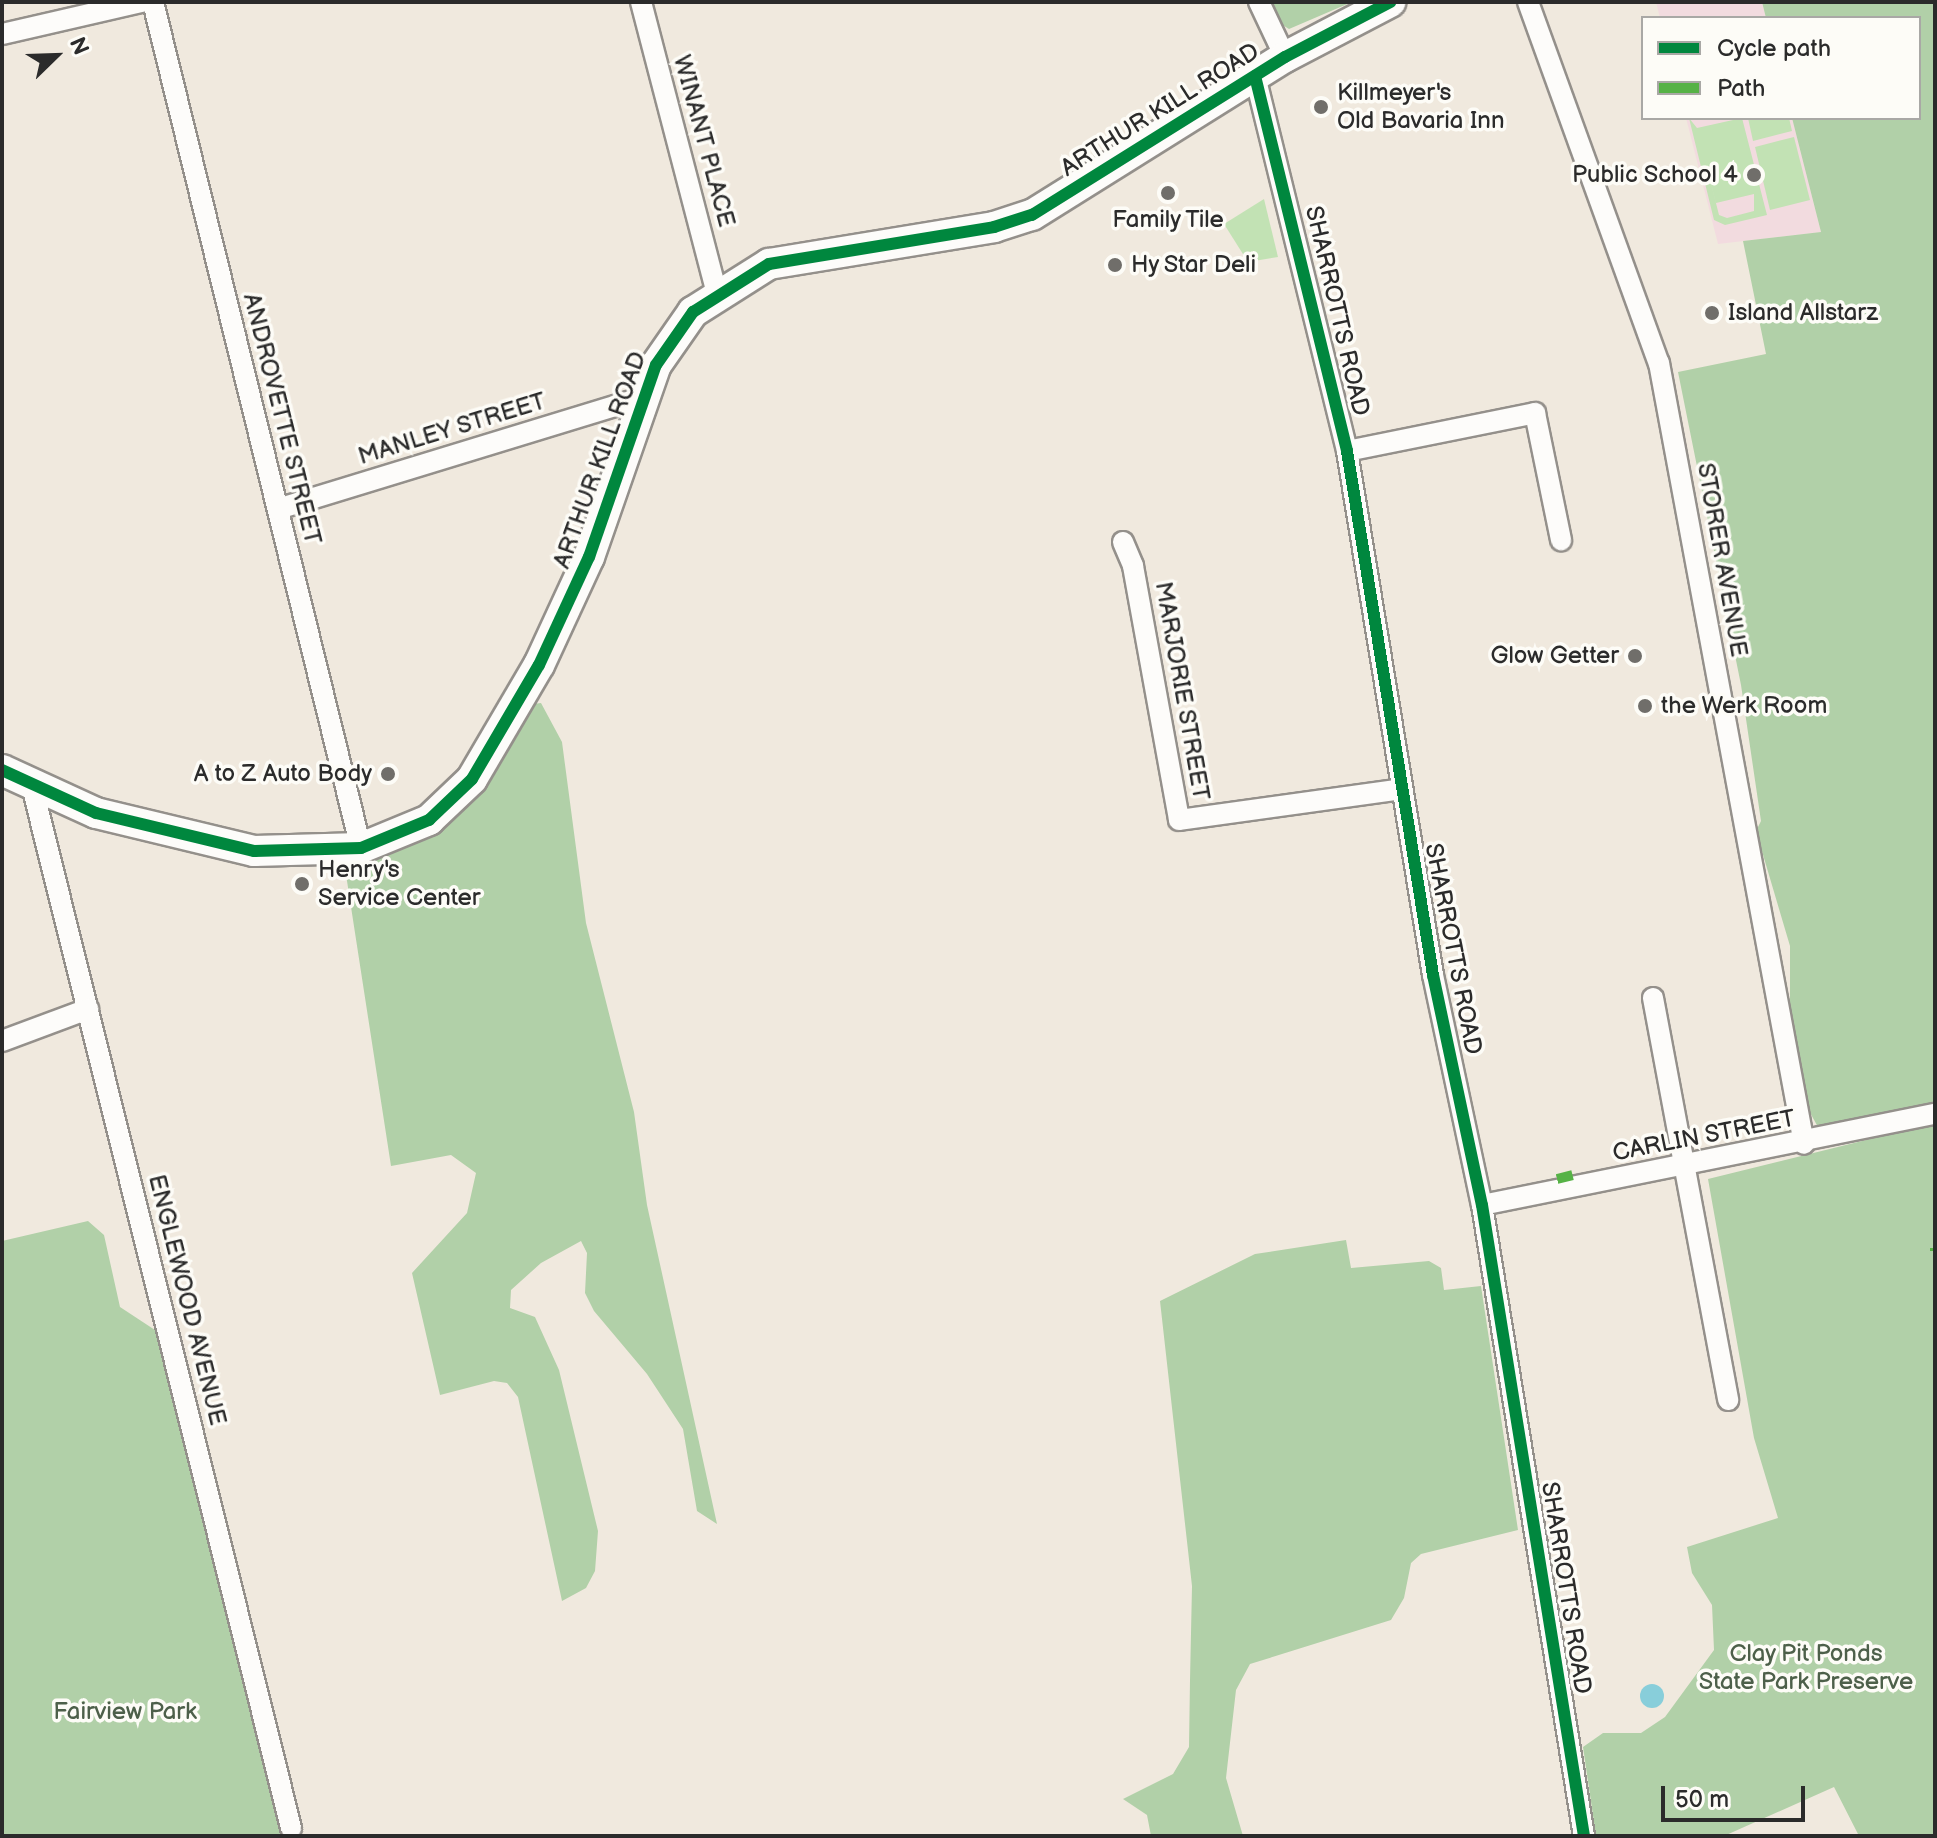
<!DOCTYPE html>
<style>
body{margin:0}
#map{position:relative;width:1937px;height:1838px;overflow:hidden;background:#f0e9de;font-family:"Balsamiq Sans",sans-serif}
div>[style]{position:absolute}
.built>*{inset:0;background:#f2dbdf}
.green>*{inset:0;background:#c2e2b4}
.forest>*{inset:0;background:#b1d0a8}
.water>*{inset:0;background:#88ceda}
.round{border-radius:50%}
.roads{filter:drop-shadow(2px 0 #94908b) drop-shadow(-2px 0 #94908b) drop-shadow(0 2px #94908b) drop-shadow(0 -2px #94908b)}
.street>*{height:20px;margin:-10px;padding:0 10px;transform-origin:10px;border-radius:10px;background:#fdfcfa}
.secondary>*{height:30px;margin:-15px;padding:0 15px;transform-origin:15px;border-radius:15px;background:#fdfcfa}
.quiet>*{height:10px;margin-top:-5px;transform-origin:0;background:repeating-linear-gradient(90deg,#56b246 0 20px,transparent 0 30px)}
.cycleway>*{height:12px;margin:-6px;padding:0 6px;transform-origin:6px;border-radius:6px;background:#00873e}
.dots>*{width:22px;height:22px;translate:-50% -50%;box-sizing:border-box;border:4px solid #fdfcf7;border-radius:50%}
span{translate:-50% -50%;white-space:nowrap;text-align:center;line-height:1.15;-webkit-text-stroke:7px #fdfcf7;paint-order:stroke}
.poi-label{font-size:24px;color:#2b2b2b}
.left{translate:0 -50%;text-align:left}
.right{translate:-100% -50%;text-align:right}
.street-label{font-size:24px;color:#2b2b2b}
.park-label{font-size:24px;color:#4d604a}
.frame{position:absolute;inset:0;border:4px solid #2b2b2b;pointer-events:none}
.legend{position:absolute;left:1641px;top:16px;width:280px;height:104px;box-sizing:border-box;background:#fdfcf7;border:2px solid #a9a8a5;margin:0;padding:10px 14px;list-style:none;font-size:24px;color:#2b2b2b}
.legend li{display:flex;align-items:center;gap:16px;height:40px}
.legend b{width:40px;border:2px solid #a9a8a5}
.north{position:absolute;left:16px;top:16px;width:80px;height:80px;-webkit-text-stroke:6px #fdfcf7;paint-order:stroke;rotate:67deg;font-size:22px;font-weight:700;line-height:32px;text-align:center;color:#2b2b2b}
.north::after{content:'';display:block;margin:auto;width:28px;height:36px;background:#2b2b2b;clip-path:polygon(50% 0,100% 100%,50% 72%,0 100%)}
.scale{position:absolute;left:1661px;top:1786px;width:144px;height:36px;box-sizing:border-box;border:4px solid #2b2b2b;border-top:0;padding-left:10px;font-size:24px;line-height:28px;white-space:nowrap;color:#2b2b2b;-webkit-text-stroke:6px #fdfcf7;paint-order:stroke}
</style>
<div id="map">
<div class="built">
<div style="clip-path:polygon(1656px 2px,1762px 2px,1766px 18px,1660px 18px)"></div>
<div style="clip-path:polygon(1686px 118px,1792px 118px,1821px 232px,1718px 244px)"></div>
</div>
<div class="green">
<div style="clip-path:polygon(evenodd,1689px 118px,1697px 128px,1742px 118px,1767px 215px,1725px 225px,1714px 220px,1689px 118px,1702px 148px,1716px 203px,1754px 194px,1754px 211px,1727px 218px,1719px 215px,1702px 148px)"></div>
<div style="clip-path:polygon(1748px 118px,1789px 118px,1792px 131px,1753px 141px)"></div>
<div style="clip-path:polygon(1794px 137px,1810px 200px,1770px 210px,1755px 147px)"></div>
<div style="clip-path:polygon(1264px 199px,1278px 257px,1248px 262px,1224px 224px)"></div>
</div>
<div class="forest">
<div style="clip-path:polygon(1272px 2px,1352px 2px,1289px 29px,1281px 24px)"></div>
<div style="clip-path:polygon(1762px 2px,1935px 2px,1935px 1107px,1819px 1129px,1807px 1107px,1790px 1017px,1790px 946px,1756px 831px,1761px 821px,1741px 685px,1678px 372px,1766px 354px,1743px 241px,1821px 232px,1792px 118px,1919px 118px,1919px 18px,1766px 18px)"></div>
<div style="clip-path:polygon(541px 703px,562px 742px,586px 923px,634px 1112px,647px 1205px,717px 1524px,697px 1511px,683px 1429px,647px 1374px,594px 1311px,585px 1293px,587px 1253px,581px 1241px,541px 1263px,511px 1290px,510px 1308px,535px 1317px,559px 1370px,598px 1531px,595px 1571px,586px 1588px,562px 1601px,518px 1397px,507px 1383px,494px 1381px,440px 1395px,412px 1273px,467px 1213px,476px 1173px,451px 1155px,391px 1166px,345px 868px,432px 833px,533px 704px)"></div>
<div style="clip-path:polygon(1935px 1123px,1935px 1836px,1859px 1836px,1834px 1787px,1724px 1836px,1596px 1836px,1583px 1747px,1603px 1733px,1641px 1733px,1665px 1717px,1714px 1650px,1712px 1605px,1692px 1573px,1687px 1547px,1778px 1518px,1754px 1438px,1708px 1179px)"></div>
<div style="clip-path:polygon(88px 1221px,104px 1235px,120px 1307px,158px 1332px,284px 1836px,2px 1836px,2px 1241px)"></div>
<div style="clip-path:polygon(1346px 1240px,1351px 1268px,1429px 1261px,1441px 1268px,1444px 1290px,1481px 1286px,1518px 1530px,1421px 1554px,1411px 1563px,1404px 1598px,1391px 1620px,1250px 1664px,1236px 1690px,1226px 1778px,1243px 1836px,1151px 1836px,1147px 1815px,1123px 1799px,1173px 1774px,1189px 1747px,1190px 1680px,1192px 1586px,1160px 1301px,1255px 1254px)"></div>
</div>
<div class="water">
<div class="round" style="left:1640px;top:1684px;width:24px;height:24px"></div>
</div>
<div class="roads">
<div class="street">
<div style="left:153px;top:2px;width:871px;rotate:76.19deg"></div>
<div style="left:641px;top:2px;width:301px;rotate:75.4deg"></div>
<div style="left:1259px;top:2px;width:61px;rotate:64.7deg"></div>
<div style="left:1528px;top:2px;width:384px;rotate:70.1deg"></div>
<div style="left:1659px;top:363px;width:794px;rotate:79.48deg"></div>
<div style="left:2px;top:34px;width:144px;rotate:-12.9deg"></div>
<div style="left:1255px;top:76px;width:386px;rotate:76.2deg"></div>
<div style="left:1347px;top:451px;width:531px;rotate:80.68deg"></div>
<div style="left:1433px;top:975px;width:235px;rotate:78deg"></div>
<div style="left:1482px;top:1205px;width:639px;rotate:80.82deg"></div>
<div style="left:1347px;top:451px;width:192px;rotate:-11.4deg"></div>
<div style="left:1535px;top:413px;width:130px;rotate:78.4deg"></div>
<div style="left:278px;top:509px;width:381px;rotate:-17deg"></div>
<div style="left:1123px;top:542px;width:26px;rotate:67deg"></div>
<div style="left:1133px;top:566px;width:258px;rotate:79.7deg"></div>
<div style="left:1179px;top:820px;width:224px;rotate:-7.9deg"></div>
<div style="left:32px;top:786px;width:1074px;rotate:76.04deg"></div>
<div style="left:1653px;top:998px;width:409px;rotate:79.4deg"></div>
<div style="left:2px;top:1041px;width:92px;rotate:-20.4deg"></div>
<div style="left:1482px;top:1205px;width:462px;rotate:-11.4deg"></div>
</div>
<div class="secondary">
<div style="left:2px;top:770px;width:103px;rotate:24.6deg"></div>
<div style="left:96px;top:813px;width:163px;rotate:13.5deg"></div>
<div style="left:254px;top:851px;width:107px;rotate:-1.6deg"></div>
<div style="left:361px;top:848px;width:74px;rotate:-22.4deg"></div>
<div style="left:429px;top:820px;width:59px;rotate:-43.6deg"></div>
<div style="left:472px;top:779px;width:132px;rotate:-59.6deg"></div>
<div style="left:539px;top:665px;width:119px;rotate:-65.2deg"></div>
<div style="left:589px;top:557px;width:203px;rotate:-70.8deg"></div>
<div style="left:656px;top:365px;width:65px;rotate:-55.1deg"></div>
<div style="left:693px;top:312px;width:90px;rotate:-32.3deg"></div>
<div style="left:769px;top:264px;width:228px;rotate:-9.3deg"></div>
<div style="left:994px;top:227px;width:40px;rotate:-18deg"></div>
<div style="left:1032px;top:215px;width:298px;rotate:-32deg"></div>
<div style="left:1285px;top:57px;width:119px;rotate:-27.6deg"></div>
</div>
</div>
<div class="quiet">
<div style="left:1557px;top:1179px;width:16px;rotate:-14deg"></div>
<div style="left:1935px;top:1248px;width:3px;rotate:90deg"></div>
</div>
<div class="cycleway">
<div style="left:1255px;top:76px;width:386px;rotate:76.2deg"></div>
<div style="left:1347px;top:451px;width:531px;rotate:80.68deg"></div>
<div style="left:1433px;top:975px;width:235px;rotate:78deg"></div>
<div style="left:1482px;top:1205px;width:639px;rotate:80.82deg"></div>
<div style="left:2px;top:770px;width:103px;rotate:24.6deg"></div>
<div style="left:96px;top:813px;width:163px;rotate:13.5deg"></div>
<div style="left:254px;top:851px;width:107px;rotate:-1.6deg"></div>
<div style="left:361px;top:848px;width:74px;rotate:-22.4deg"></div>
<div style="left:429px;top:820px;width:59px;rotate:-43.6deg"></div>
<div style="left:472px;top:779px;width:132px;rotate:-59.6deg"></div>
<div style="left:539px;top:665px;width:119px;rotate:-65.2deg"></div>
<div style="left:589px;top:557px;width:203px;rotate:-70.8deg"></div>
<div style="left:656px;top:365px;width:65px;rotate:-55.1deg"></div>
<div style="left:693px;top:312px;width:90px;rotate:-32.3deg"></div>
<div style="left:769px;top:264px;width:228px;rotate:-9.3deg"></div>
<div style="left:994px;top:227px;width:40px;rotate:-18deg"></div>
<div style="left:1032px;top:215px;width:298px;rotate:-32deg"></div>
<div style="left:1285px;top:57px;width:119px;rotate:-27.6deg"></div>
</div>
<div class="dots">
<div style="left:1321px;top:107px;background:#706e6a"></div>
<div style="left:1754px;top:175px;background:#706e6a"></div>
<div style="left:1168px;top:193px;background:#706e6a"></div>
<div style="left:1115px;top:265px;background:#706e6a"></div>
<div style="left:1712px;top:313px;background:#706e6a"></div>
<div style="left:1635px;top:656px;background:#706e6a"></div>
<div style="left:1645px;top:706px;background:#706e6a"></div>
<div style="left:388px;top:774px;background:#706e6a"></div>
<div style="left:302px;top:884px;background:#706e6a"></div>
</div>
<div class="poi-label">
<span class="left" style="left:1337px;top:107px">Killmeyer's<br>Old Bavaria Inn</span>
<span class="right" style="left:1738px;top:175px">Public School 4</span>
<span style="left:1168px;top:220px">Family Tile</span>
<span class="left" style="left:1131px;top:265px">Hy Star Deli</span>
<span class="left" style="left:1728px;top:313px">Island Allstarz</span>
<span class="right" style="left:1619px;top:656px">Glow Getter</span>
<span class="left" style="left:1661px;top:706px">the Werk Room</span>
<span class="right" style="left:372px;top:774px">A to Z Auto Body</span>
<span class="left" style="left:318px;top:884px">Henry's<br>Service Center</span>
</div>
<div class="street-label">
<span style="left:1160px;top:110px;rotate:-32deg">ARTHUR KILL ROAD</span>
<span style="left:704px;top:141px;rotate:75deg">WINANT PLACE</span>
<span style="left:1337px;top:311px;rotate:77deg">SHARROTTS ROAD</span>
<span style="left:282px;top:419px;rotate:76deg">ANDROVETTE STREET</span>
<span style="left:452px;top:429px;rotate:-17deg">MANLEY STREET</span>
<span style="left:600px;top:460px;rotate:-70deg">ARTHUR KILL ROAD</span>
<span style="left:1722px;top:560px;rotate:80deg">STORER AVENUE</span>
<span style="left:1182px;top:691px;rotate:80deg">MARJORIE STREET</span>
<span style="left:1453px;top:949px;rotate:79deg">SHARROTTS ROAD</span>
<span style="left:1704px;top:1136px;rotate:-11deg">CARLIN STREET</span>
<span style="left:187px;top:1300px;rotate:76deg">ENGLEWOOD AVENUE</span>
<span style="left:1566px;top:1588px;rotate:81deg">SHARROTTS ROAD</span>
</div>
<div class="park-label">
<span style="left:1806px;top:1668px">Clay Pit Ponds<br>State Park Preserve</span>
<span style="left:125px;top:1712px">Fairview Park</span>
</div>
<div class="frame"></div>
<ul class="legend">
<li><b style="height:10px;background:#00873e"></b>Cycle path</li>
<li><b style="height:10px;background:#56b246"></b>Path</li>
</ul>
<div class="north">N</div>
<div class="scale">50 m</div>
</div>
